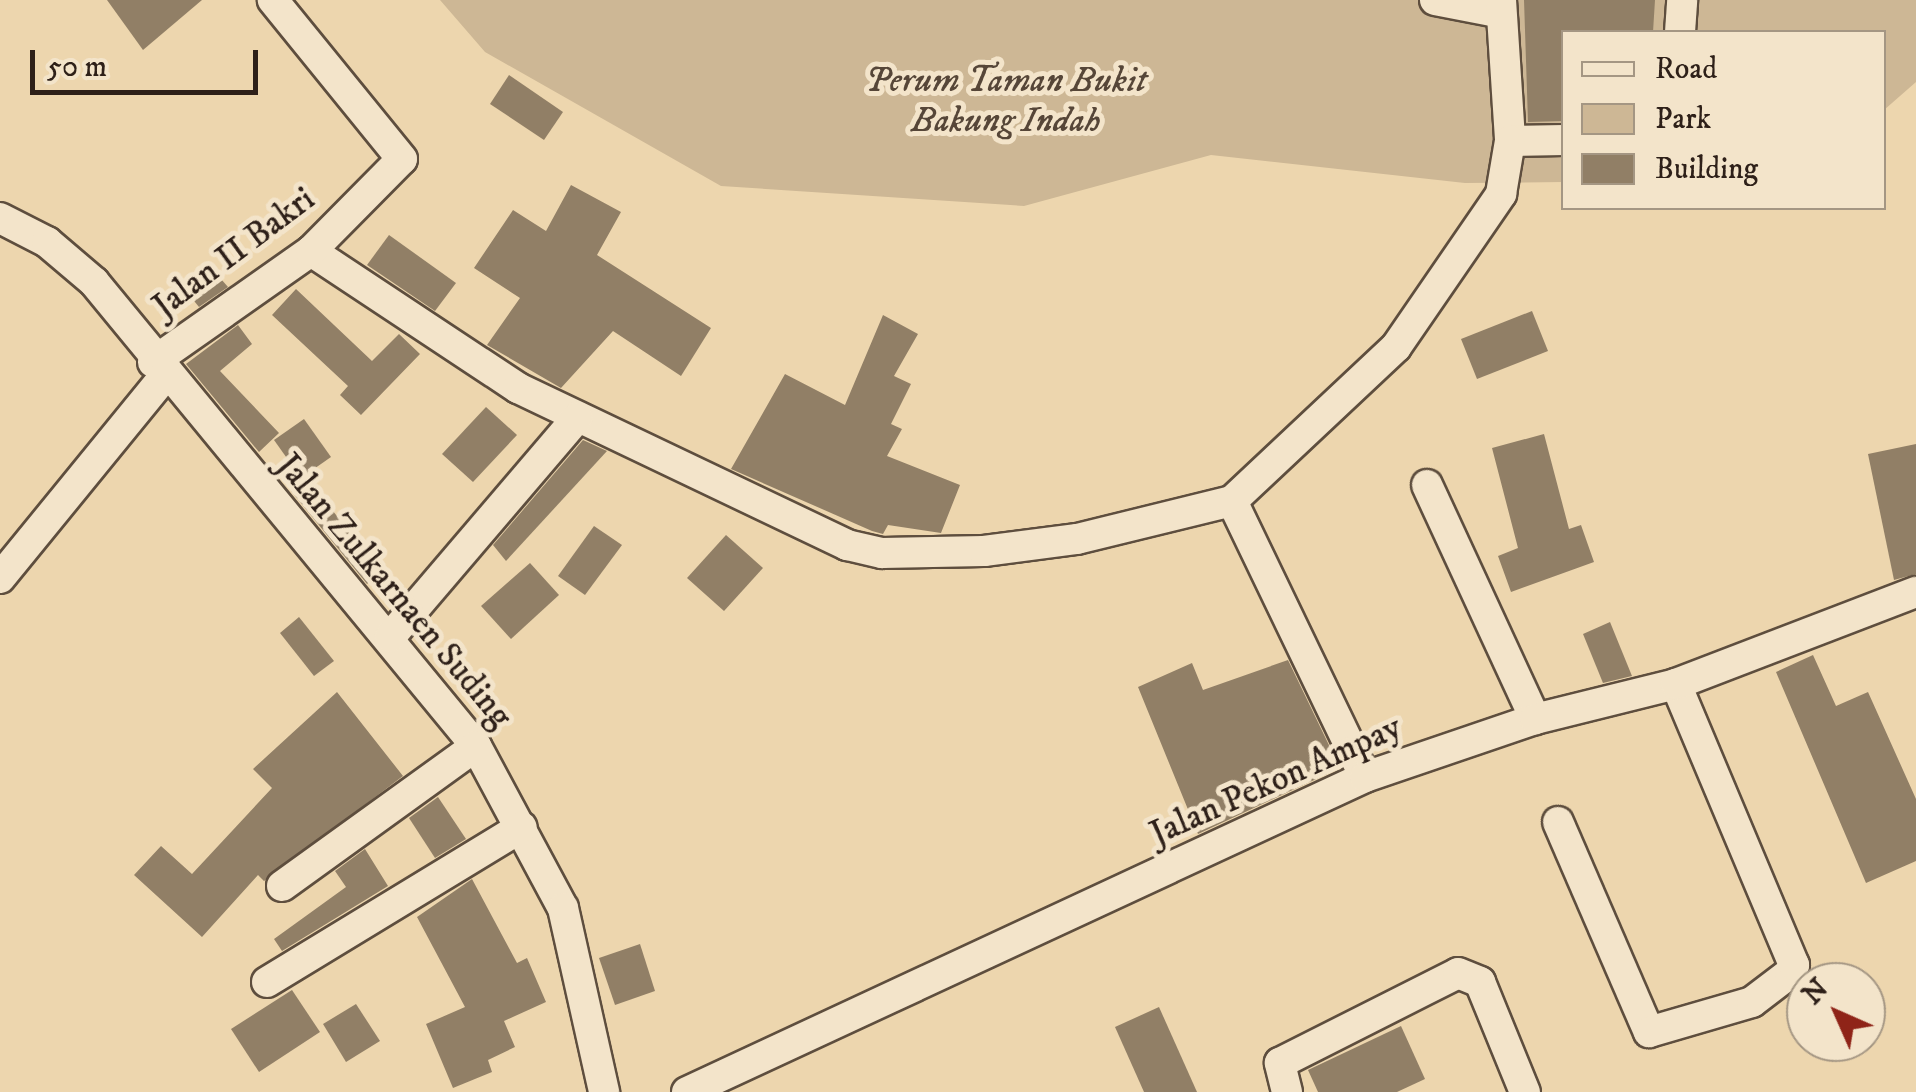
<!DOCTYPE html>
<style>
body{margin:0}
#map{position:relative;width:1916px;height:1092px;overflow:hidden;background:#edd6ae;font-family:"IM FELL DW Pica",serif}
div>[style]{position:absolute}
.green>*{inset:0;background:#cdb795}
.building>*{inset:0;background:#917f66}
.roads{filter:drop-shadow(2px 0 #5e4e3e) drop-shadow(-2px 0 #5e4e3e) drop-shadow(0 2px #5e4e3e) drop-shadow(0 -2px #5e4e3e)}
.minor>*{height:30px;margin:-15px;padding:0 15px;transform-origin:15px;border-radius:15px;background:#f3e4ca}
span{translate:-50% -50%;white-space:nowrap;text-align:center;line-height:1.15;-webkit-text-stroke:10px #f3e4ca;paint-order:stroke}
.park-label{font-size:35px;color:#564638;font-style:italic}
.street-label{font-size:35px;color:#2e2019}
.legend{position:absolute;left:1561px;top:30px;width:325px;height:180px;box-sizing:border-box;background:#f3e4ca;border:2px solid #a49683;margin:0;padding:12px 18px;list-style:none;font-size:30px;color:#2e2019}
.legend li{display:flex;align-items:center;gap:20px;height:50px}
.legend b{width:50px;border:2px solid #a49683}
.north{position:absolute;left:1786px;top:962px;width:100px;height:100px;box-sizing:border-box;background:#f3e4ca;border:2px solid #a49683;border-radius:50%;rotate:315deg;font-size:28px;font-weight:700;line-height:40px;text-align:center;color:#2e2019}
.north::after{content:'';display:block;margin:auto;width:35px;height:45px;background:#8f2418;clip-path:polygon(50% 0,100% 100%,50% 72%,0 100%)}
.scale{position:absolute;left:30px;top:50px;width:228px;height:45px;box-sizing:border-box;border:5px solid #2e2019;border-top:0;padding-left:12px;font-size:30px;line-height:35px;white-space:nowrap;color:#2e2019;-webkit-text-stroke:8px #f3e4ca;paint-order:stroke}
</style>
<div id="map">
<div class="green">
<div style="clip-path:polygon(440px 0,1916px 0,1916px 82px,1884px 110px,1884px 32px,1564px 32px,1563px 182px,1465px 183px,1211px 155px,1024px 206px,721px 186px,485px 52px)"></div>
</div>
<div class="building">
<div style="clip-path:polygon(107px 0,202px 0,143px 50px)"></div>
<div style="clip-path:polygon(1524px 0,1655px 0,1653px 32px,1564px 32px,1564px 121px,1528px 122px)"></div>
<div style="clip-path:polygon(509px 75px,563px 112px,544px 140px,490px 104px)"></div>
<div style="clip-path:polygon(571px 185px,621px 212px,597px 255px,711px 328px,681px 376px,613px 331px,561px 388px,487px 345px,520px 298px,474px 268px,513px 210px,546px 231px)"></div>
<div style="clip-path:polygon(389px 235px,456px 283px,435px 311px,367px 265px)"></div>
<div style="clip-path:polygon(207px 263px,228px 287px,199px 307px,181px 285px)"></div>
<div style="clip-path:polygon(296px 289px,372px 361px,399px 334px,420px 354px,361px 415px,340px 395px,348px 386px,272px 315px)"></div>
<div style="clip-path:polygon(1532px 311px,1548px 351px,1477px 379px,1461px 339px)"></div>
<div style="clip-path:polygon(883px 315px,918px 334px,894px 376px,911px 384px,891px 424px,902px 429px,887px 456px,960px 485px,941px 533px,888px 525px,883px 534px,872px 531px,731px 469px,785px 374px,845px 405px)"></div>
<div style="clip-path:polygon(238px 325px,252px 344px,220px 371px,279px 433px,259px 452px,186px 364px)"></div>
<div style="clip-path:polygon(486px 407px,517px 435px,473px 482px,442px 454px)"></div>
<div style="clip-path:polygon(304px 419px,331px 457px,301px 478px,274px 440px)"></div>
<div style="clip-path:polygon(1544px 434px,1569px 529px,1581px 525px,1594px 562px,1511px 592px,1498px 556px,1518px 548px,1492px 448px)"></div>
<div style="clip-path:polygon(583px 440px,607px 451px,506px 561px,493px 545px)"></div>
<div style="clip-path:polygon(1916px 444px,1916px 574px,1894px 580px,1868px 454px)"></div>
<div style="clip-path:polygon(308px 478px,380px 573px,367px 584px,291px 491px)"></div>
<div style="clip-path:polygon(594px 526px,622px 545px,585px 595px,558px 576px)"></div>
<div style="clip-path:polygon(726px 535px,763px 568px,724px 611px,687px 578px)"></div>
<div style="clip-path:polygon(530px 563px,559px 595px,511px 639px,481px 606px)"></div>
<div style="clip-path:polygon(299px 617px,334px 661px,314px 676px,280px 633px)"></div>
<div style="clip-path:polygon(1610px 622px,1632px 676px,1603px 683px,1583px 634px)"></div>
<div style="clip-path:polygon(1813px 655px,1836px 706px,1868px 692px,1916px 799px,1916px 861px,1866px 883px,1776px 672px)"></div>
<div style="clip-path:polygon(1288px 660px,1340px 768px,1198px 834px,1138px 687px,1192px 663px,1203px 690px)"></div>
<div style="clip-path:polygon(337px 692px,403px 776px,264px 881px,258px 875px,202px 937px,134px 875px,161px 846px,192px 874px,272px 788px,253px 769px)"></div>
<div style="clip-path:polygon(438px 797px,466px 839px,435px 858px,409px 818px)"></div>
<div style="clip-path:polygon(365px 849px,388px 886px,282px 951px,274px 939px,346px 887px,335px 871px)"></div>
<div style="clip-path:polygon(472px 879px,517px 963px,527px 958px,546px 1002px,504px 1021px,515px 1047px,488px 1060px,492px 1072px,453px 1088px,426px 1024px,465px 1007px,417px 917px)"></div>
<div style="clip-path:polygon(640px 944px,655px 991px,615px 1005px,599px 958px)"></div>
<div style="clip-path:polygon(292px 990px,320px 1032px,259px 1072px,231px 1029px)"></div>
<div style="clip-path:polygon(356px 1004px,380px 1041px,346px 1062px,323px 1024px)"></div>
<div style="clip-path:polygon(1159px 1007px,1197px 1092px,1144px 1092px,1115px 1027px)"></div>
<div style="clip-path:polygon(1401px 1026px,1425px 1079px,1397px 1092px,1318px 1092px,1308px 1070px)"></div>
</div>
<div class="roads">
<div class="minor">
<div style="left:1435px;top:0;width:67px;rotate:11.1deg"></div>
<div style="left:1501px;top:0;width:141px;rotate:86.3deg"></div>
<div style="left:1510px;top:141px;width:54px;rotate:-1.1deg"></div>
<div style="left:1680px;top:32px;width:32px;rotate:-86deg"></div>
<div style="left:0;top:218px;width:53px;rotate:27.1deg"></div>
<div style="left:47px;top:242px;width:62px;rotate:40.4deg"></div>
<div style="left:94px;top:282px;width:601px;rotate:50.54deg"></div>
<div style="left:476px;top:746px;width:184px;rotate:61.8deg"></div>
<div style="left:563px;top:908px;width:189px;rotate:77.4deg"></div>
<div style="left:311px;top:251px;width:248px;rotate:33.5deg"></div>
<div style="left:518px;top:388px;width:365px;rotate:25.5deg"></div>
<div style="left:847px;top:545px;width:36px;rotate:13deg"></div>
<div style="left:882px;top:553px;width:102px;rotate:-1.1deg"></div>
<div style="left:984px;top:551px;width:94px;rotate:-7.4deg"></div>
<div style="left:1077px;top:539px;width:160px;rotate:-13.8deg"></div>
<div style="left:1232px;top:501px;width:225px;rotate:-43.2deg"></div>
<div style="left:1396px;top:347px;width:186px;rotate:-55.5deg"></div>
<div style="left:1501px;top:194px;width:54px;rotate:-80.4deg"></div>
<div style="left:153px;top:362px;width:193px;rotate:-35.1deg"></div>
<div style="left:311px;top:251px;width:129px;rotate:-45.3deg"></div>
<div style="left:402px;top:159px;width:205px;rotate:-129.1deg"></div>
<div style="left:1427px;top:485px;width:258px;rotate:65.2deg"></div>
<div style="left:1232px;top:501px;width:306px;rotate:64.3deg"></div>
<div style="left:0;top:578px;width:261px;rotate:-50.8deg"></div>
<div style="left:390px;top:637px;width:289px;rotate:-49.5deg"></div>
<div style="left:1558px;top:822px;width:229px;rotate:66.6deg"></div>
<div style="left:1649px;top:1032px;width:107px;rotate:-16.2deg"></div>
<div style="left:1752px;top:1002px;width:48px;rotate:-37.3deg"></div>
<div style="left:1790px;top:973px;width:9px;rotate:-63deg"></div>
<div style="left:1794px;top:965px;width:305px;rotate:-112.8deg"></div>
<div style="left:282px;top:886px;width:239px;rotate:-35.8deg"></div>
<div style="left:267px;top:982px;width:298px;rotate:-31.3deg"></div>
<div style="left:687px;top:1092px;width:748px;rotate:-24.92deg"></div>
<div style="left:1365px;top:777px;width:180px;rotate:-18.8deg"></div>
<div style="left:1535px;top:719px;width:145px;rotate:-13.9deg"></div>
<div style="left:1676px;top:684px;width:257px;rotate:-21deg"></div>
<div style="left:1287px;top:1092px;width:30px;rotate:-104deg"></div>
<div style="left:1280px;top:1063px;width:199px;rotate:-26.8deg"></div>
<div style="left:1458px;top:973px;width:24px;rotate:22deg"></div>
<div style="left:1480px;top:982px;width:119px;rotate:67.8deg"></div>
</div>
</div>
<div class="park-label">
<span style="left:1006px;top:101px">Perum Taman Bukit<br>Bakung Indah</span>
</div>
<div class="street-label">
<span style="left:234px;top:253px;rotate:-37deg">Jalan II Bakri</span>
<span style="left:394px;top:591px;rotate:50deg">Jalan Zulkarnaen Suding</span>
<span style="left:1276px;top:781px;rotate:-24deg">Jalan Pekon Ampay</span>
</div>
<ul class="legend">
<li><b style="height:12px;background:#f3e4ca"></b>Road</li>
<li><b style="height:28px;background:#cdb795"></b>Park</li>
<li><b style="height:28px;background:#917f66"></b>Building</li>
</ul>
<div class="north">N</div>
<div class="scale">50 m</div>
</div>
